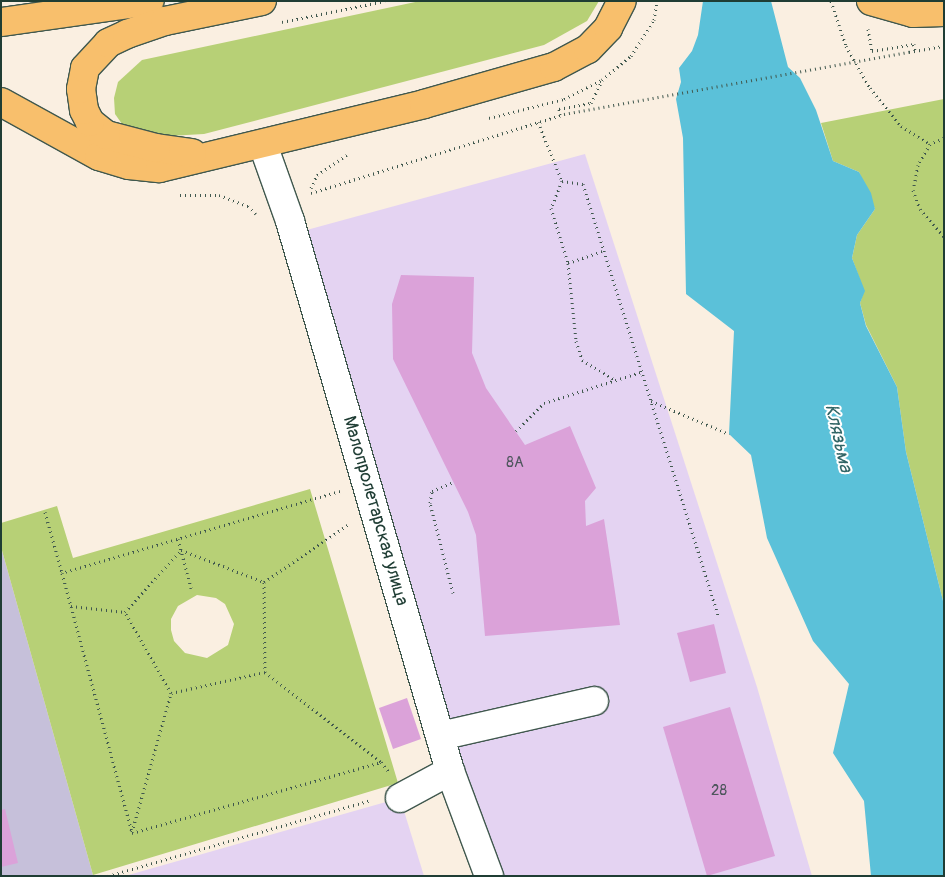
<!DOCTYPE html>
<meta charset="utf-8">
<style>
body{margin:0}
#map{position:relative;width:945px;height:877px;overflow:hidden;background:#faefe1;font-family:Pangolin,sans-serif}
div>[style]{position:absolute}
.built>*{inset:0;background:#e4d3f2}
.industrial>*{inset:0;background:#c6c0da}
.green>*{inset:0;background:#b7d076}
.water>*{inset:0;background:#5bc1d9}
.building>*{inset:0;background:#dba2d9}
.path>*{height:3px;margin-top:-1.5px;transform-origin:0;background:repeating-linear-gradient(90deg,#40584e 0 1px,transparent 0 5px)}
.roads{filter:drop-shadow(1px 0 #40584e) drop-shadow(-1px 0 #40584e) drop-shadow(0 1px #40584e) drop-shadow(0 -1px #40584e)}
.minor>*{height:28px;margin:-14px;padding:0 14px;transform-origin:14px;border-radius:14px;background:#fff}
.major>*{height:28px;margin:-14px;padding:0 14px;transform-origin:14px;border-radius:14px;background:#f8bf6c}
.path-bridge>*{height:3px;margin-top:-1.5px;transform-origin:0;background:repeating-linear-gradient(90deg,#40584e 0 1px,transparent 0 5px)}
span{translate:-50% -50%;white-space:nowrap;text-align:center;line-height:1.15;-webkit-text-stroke:4px #fff;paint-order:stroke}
.number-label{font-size:15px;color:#4e565d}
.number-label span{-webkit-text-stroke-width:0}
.street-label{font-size:18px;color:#1f3d34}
.water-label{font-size:19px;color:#316566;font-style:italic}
.frame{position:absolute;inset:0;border:2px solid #1f3d34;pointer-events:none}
</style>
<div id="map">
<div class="built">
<div style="clip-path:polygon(585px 154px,757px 687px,812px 876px,501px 876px,465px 773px,303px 231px)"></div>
<div style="clip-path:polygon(400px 798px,424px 876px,125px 876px)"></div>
</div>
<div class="industrial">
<div style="clip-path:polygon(1px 547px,93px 875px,1px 876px)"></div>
</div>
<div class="green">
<div style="clip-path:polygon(420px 1px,599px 1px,587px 21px,544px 45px,204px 134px,151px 137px,127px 131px,115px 114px,114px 98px,118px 82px,142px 60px)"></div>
<div style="clip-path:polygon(944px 99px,944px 605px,906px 452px,897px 387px,866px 325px,860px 303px,864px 291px,852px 258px,857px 235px,875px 209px,859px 172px,833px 161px,821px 123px)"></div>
<div style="clip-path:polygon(evenodd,310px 489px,398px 783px,93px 875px,1px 547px,1px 523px,57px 506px,73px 558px,310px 489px,197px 595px,216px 598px,225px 604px,234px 624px,228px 645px,207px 658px,185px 653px,174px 641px,171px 630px,171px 619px,178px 606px,197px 595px)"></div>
</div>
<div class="water">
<div style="clip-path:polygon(703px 1px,771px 1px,788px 67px,800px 78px,816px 110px,833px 161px,859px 172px,871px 193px,875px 209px,857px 235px,852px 258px,865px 291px,860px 303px,866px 326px,897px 387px,906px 452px,944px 605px,944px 876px,871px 876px,864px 801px,833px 753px,849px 684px,813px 641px,767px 538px,751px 455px,729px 434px,734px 331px,686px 294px,683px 138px,676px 99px,681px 82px,679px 68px,692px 51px,698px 35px)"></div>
</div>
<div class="building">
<div style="clip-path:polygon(401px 275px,474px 277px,472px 353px,486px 388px,525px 445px,570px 426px,596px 488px,585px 501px,586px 526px,604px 519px,620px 625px,485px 636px,476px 535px,468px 512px,393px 359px,392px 304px)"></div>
<div style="clip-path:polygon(714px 624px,726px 673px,690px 682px,677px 633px)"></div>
<div style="clip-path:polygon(407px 698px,421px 739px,393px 749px,379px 708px)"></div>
<div style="clip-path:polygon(730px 707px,775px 856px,707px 876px,663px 727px)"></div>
<div style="clip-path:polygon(5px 809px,18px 863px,1px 867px,1px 810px)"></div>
</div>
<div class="path">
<div style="left:831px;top:1px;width:47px;rotate:71.6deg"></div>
<div style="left:846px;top:46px;width:48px;rotate:60.3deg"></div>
<div style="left:870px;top:88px;width:49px;rotate:50.8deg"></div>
<div style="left:901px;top:126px;width:34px;rotate:32deg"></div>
<div style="left:282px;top:22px;width:105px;rotate:-11.5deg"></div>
<div style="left:868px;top:29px;width:22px;rotate:80deg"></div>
<div style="left:872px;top:51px;width:43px;rotate:-9.5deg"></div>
<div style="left:914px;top:44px;width:7px;rotate:82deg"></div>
<div style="left:909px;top:52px;width:36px;rotate:-10deg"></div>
<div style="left:560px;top:115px;width:6px;rotate:-99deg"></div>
<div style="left:559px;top:109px;width:33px;rotate:-11deg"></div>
<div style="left:591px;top:103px;width:25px;rotate:-64deg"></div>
<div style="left:489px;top:118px;width:77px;rotate:-14.2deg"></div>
<div style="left:564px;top:99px;width:42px;rotate:-26.6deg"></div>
<div style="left:602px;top:80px;width:38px;rotate:-40deg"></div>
<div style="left:631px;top:56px;width:43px;rotate:-57.4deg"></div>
<div style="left:654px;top:20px;width:19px;rotate:-81deg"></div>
<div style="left:538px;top:122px;width:64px;rotate:67.9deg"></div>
<div style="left:562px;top:181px;width:21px;rotate:8deg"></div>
<div style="left:583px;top:184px;width:454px;rotate:72.6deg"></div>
<div style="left:944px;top:138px;width:15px;rotate:157deg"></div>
<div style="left:930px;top:144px;width:24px;rotate:120deg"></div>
<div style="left:918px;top:165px;width:25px;rotate:101deg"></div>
<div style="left:913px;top:190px;width:20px;rotate:70deg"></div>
<div style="left:920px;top:209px;width:37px;rotate:49deg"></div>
<div style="left:562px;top:181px;width:29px;rotate:112deg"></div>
<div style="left:551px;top:208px;width:58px;rotate:72.8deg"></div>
<div style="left:568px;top:263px;width:78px;rotate:84.1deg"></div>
<div style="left:576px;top:341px;width:20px;rotate:72deg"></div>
<div style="left:582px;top:360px;width:39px;rotate:31deg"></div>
<div style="left:311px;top:188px;width:14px;rotate:-65deg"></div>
<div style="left:317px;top:175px;width:36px;rotate:-34deg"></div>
<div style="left:311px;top:193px;width:265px;rotate:-17.3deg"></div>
<div style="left:180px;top:195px;width:39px"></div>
<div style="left:219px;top:195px;width:31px;rotate:21deg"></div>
<div style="left:248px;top:206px;width:11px;rotate:45deg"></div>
<div style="left:568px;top:263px;width:37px;rotate:-19deg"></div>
<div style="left:651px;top:401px;width:85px;rotate:22.9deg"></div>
<div style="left:516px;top:431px;width:40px;rotate:-45deg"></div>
<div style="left:544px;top:403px;width:102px;rotate:-17.7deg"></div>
<div style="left:340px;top:491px;width:290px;rotate:163.6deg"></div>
<div style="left:62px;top:573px;width:269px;rotate:74.9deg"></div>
<div style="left:132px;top:833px;width:259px;rotate:-15.9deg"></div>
<div style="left:45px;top:512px;width:63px;rotate:74.4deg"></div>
<div style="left:178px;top:539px;width:51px;rotate:75.1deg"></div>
<div style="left:264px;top:582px;width:90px;rotate:89.4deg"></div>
<div style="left:265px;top:672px;width:96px;rotate:167.4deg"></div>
<div style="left:171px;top:693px;width:93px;rotate:-119.6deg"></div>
<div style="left:125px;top:612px;width:84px;rotate:-47.9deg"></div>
<div style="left:181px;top:550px;width:89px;rotate:21.1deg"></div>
<div style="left:264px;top:582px;width:103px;rotate:-34.3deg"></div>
<div style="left:453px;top:593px;width:93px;rotate:-104.3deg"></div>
<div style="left:430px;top:503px;width:12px;rotate:-81deg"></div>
<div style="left:432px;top:491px;width:23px;rotate:-23deg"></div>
<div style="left:71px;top:606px;width:54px;rotate:6.3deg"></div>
<div style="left:265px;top:672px;width:147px;rotate:37.8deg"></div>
<div style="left:381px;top:762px;width:13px;rotate:51deg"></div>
<div style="left:132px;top:832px;width:144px;rotate:-74.3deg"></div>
<div style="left:108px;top:876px;width:274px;rotate:-16.1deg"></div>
</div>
<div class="roads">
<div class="minor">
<div style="left:263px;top:145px;width:81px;rotate:70.4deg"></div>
<div style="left:290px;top:221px;width:573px;rotate:73.78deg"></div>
<div style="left:450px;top:771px;width:112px;rotate:69.6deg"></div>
<div style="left:440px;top:736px;width:158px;rotate:-12.8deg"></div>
<div style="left:400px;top:798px;width:57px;rotate:-28.4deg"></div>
</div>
<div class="major">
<div style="left:871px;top:1px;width:44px;rotate:15.9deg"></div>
<div style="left:913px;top:13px;width:31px;rotate:-2deg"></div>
<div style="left:1px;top:22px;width:150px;rotate:-8deg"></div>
<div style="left:1px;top:102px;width:112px;rotate:28.9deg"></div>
<div style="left:99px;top:156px;width:31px;rotate:17deg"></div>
<div style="left:129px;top:165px;width:31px;rotate:6deg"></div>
<div style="left:160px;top:168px;width:272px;rotate:-13.6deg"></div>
<div style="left:424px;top:104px;width:135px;rotate:-15.9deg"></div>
<div style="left:554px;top:67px;width:38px;rotate:-28deg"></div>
<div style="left:588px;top:49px;width:29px;rotate:-46deg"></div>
<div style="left:608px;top:28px;width:30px;rotate:-63deg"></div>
<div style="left:192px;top:153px;width:36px;rotate:-172deg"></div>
<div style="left:156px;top:148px;width:52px;rotate:-165.4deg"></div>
<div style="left:106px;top:135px;width:21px;rotate:-141deg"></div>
<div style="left:90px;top:122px;width:13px;rotate:-117deg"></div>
<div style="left:84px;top:110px;width:21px;rotate:-98deg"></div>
<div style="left:81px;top:89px;width:21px;rotate:-79deg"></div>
<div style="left:85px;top:68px;width:34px;rotate:-47deg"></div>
<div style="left:108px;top:43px;width:21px;rotate:-25deg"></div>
<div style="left:127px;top:34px;width:40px;rotate:-18.9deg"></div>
<div style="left:165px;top:21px;width:99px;rotate:-11.7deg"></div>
</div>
</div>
<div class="path-bridge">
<div style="left:564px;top:114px;width:351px;rotate:-10.2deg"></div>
</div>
<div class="number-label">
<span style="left:515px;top:463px">8А</span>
<span style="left:719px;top:791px">28</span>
</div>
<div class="street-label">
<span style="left:375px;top:511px;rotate:74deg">Малопролетарская улица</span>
</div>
<div class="water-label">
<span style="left:838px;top:438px;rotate:77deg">Клязьма</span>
</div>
<div class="frame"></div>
</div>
